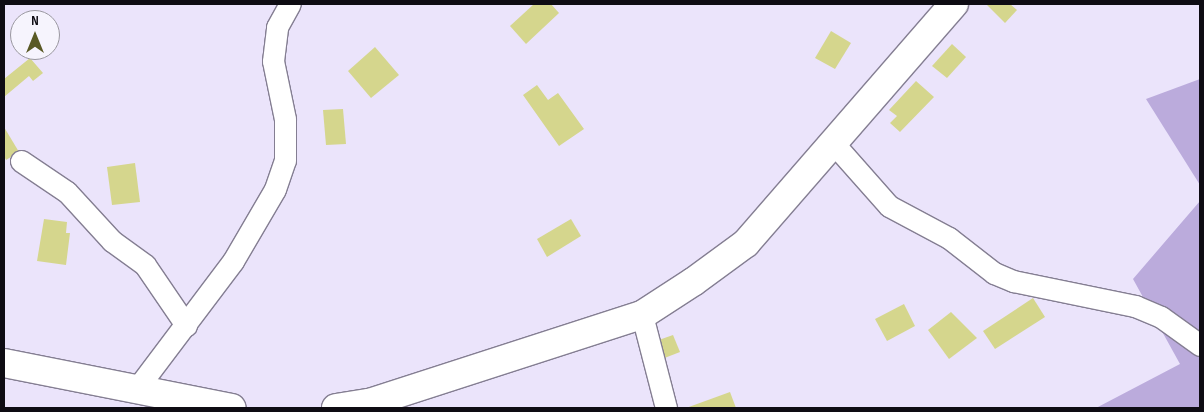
<!DOCTYPE html>
<style>
body{margin:0}
#map{position:relative;width:1204px;height:412px;overflow:hidden;background:#ebe4fb;font-family:"Sofia Sans Condensed",sans-serif}
div>[style]{position:absolute}
.green>*{inset:0;background:#bbabdc}
.building>*{inset:0;background:#d5d68d}
.roads{filter:drop-shadow(1px 0 #847e92) drop-shadow(-1px 0 #847e92) drop-shadow(0 1px #847e92) drop-shadow(0 -1px #847e92)}
.minor>*{height:21px;margin:-10.5px;padding:0 10.5px;transform-origin:10.5px;border-radius:10.5px;background:#fff}
.primary>*{height:28px;margin:-14px;padding:0 14px;transform-origin:14px;border-radius:14px;background:#fff}
span{translate:-50% -50%;white-space:nowrap;text-align:center;line-height:1.15;-webkit-text-stroke:4.5px #f6f4fd;paint-order:stroke}
.frame{position:absolute;inset:0;border:5px solid #0e0c13;pointer-events:none}
.north{position:absolute;left:10px;top:10px;width:50px;height:50px;box-sizing:border-box;background:#f6f4fd;border:1px solid #99979f;border-radius:50%;rotate:0deg;font-size:14px;font-weight:700;line-height:20px;text-align:center;color:#0e0c13}
.north::after{content:'';display:block;margin:auto;width:18px;height:22px;background:#595925;clip-path:polygon(50% 0,100% 100%,50% 72%,0 100%)}
</style>
<div id="map">
<div class="green">
<div style="clip-path:polygon(1200px 79px,1200px 185px,1146px 99px)"></div>
<div style="clip-path:polygon(1200px 201px,1200px 408px,1096px 408px,1180px 364px,1133px 279px)"></div>
</div>
<div class="building">
<div style="clip-path:polygon(534px 4px,551px 4px,559px 13px,526px 44px,510px 26px)"></div>
<div style="clip-path:polygon(986px 4px,1010px 4px,1017px 10px,1005px 23px)"></div>
<div style="clip-path:polygon(831px 31px,851px 43px,835px 69px,815px 58px)"></div>
<div style="clip-path:polygon(952px 44px,966px 57px,947px 78px,932px 66px)"></div>
<div style="clip-path:polygon(375px 47px,399px 75px,371px 98px,348px 71px)"></div>
<div style="clip-path:polygon(30px 58px,43px 73px,33px 81px,29px 76px,4px 97px,4px 79px)"></div>
<div style="clip-path:polygon(916px 81px,934px 97px,900px 132px,890px 123px,897px 116px,889px 110px)"></div>
<div style="clip-path:polygon(537px 85px,548px 100px,558px 93px,584px 129px,559px 146px,523px 95px)"></div>
<div style="clip-path:polygon(343px 109px,346px 144px,326px 145px,323px 110px)"></div>
<div style="clip-path:polygon(4px 127px,19px 152px,6px 160px,4px 156px)"></div>
<div style="clip-path:polygon(135px 163px,140px 202px,112px 205px,107px 167px)"></div>
<div style="clip-path:polygon(44px 219px,67px 222px,66px 233px,70px 233px,66px 265px,37px 261px)"></div>
<div style="clip-path:polygon(571px 219px,581px 236px,547px 257px,537px 239px)"></div>
<div style="clip-path:polygon(1033px 298px,1045px 317px,995px 349px,983px 331px)"></div>
<div style="clip-path:polygon(904px 304px,915px 326px,887px 341px,875px 319px)"></div>
<div style="clip-path:polygon(951px 312px,977px 338px,949px 359px,928px 330px)"></div>
<div style="clip-path:polygon(673px 335px,680px 352px,662px 359px,656px 341px)"></div>
<div style="clip-path:polygon(730px 392px,736px 408px,686px 408px)"></div>
</div>
<div class="roads">
<div class="minor">
<div style="left:835px;top:145px;width:81px;rotate:48.5deg"></div>
<div style="left:889px;top:206px;width:68px;rotate:28.1deg"></div>
<div style="left:949px;top:238px;width:57px;rotate:37.9deg"></div>
<div style="left:994px;top:273px;width:21px;rotate:23deg"></div>
<div style="left:1013px;top:281px;width:125px;rotate:11.6deg"></div>
<div style="left:1135px;top:306px;width:28px;rotate:23deg"></div>
<div style="left:1161px;top:317px;width:48px;rotate:35.7deg"></div>
<div style="left:21px;top:161px;width:55px;rotate:34deg"></div>
<div style="left:67px;top:192px;width:67px;rotate:47.4deg"></div>
<div style="left:112px;top:241px;width:41px;rotate:36deg"></div>
<div style="left:145px;top:265px;width:73px;rotate:55.7deg"></div>
<div style="left:642px;top:315px;width:96px;rotate:75.5deg"></div>
<div style="left:135px;top:391px;width:163px;rotate:-53deg"></div>
<div style="left:233px;top:261px;width:83px;rotate:-59.7deg"></div>
<div style="left:275px;top:189px;width:31px;rotate:-71deg"></div>
<div style="left:285px;top:160px;width:41px;rotate:-90deg"></div>
<div style="left:285px;top:119px;width:59px;rotate:-101.7deg"></div>
<div style="left:273px;top:61px;width:34px;rotate:-83deg"></div>
<div style="left:277px;top:27px;width:26px;rotate:-61deg"></div>
</div>
<div class="primary">
<div style="left:4px;top:363px;width:232px;rotate:11.2deg"></div>
<div style="left:336px;top:408px;width:33px;rotate:-9deg"></div>
<div style="left:369px;top:403px;width:287px;rotate:-17.9deg"></div>
<div style="left:642px;top:315px;width:61px;rotate:-32.9deg"></div>
<div style="left:693px;top:282px;width:66px;rotate:-36.3deg"></div>
<div style="left:746px;top:243px;width:317px;rotate:-49deg"></div>
</div>
</div>
<div class="frame"></div>
<div class="north">N</div>
</div>
